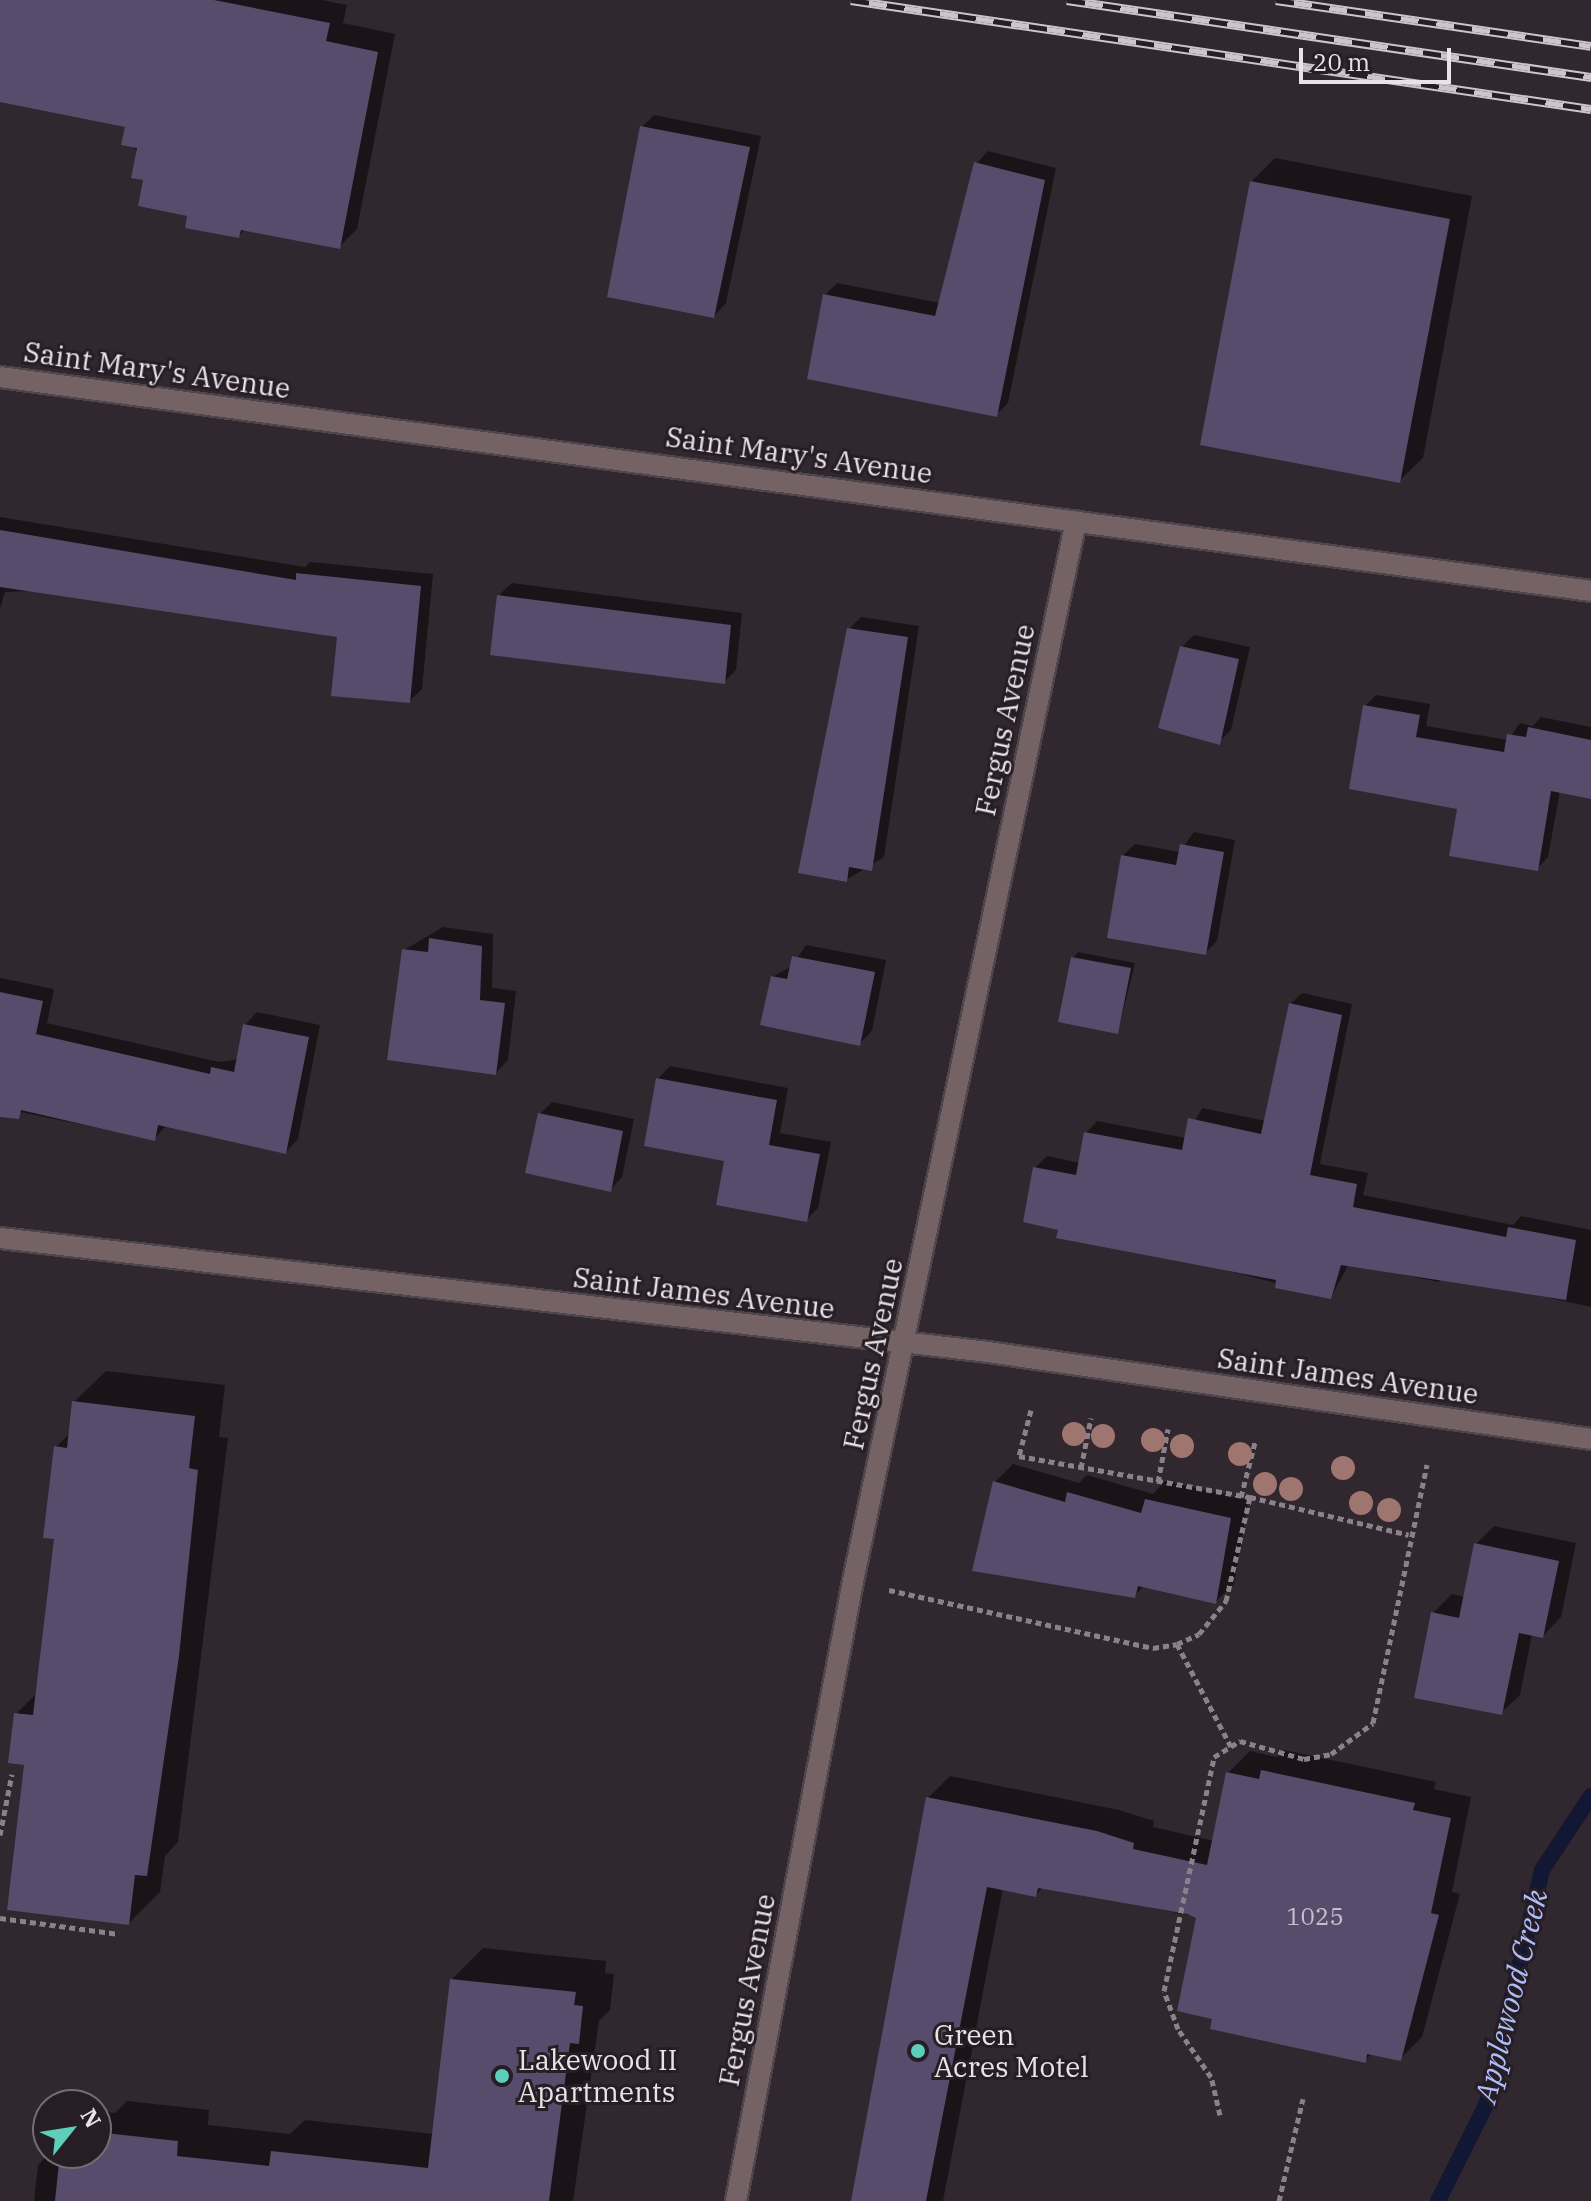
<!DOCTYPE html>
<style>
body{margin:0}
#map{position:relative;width:1591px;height:2201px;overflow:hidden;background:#31272f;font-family:"IBM Plex Serif",serif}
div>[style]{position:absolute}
.shadow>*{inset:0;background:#0007}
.stream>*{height:16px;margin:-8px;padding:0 8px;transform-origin:8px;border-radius:8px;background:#121833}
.building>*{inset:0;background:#584b6c}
.path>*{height:5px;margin-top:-2.5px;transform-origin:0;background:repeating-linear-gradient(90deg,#8a8288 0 6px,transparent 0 10px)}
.roads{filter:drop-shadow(2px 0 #4e454d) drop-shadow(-2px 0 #4e454d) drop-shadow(0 2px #4e454d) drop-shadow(0 -2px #4e454d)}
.street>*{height:20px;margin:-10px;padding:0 10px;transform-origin:10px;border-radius:10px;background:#746265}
.rail>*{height:9px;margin-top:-4.5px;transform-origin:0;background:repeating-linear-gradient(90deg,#271e25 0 18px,#ccc6cb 0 36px);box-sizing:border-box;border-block:2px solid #ccc6cb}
.trees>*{width:24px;height:24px;margin:-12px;border-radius:50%;background:#9f756f}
.dots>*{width:22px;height:22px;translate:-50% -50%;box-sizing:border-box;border:4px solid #271e25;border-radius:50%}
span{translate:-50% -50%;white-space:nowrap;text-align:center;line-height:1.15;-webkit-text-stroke:6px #271e25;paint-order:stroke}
.number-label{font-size:24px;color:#c5bdc9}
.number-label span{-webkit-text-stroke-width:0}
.street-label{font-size:28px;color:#e9e3e8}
.poi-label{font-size:28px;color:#e9e3e8}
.left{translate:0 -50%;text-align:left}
.water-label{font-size:30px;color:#adbef8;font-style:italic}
.north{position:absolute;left:32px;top:2089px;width:80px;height:80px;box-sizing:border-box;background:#271e25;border:2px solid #756d73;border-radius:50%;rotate:60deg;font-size:22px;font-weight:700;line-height:32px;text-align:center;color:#e9e3e8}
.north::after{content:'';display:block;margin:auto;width:28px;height:36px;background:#5cceba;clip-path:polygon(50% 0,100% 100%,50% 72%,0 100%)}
.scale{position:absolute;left:1299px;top:48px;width:152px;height:36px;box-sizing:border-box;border:4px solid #e9e3e8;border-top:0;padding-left:10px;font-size:24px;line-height:28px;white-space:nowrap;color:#e9e3e8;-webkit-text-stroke:6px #271e25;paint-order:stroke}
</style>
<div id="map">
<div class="shadow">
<div style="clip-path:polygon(0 0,322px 0,347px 5px,343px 23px,395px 34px,357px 229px,339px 247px,246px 229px,239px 236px,189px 214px,145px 178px,127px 125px,0 100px)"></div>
<div style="clip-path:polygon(654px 115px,761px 136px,726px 303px,714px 316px,642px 127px)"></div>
<div style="clip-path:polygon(988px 151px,1056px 168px,1008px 403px,996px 415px,825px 295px,837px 283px,940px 303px,976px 164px)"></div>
<div style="clip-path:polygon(1275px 158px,1472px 196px,1423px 458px,1399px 481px,1251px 182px)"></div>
<div style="clip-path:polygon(0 517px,305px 567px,310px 562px,433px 574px,422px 689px,409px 701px,339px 636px,32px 591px,5px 592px,0 609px)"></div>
<div style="clip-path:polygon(512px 583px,742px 613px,736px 670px,724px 682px,499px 595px)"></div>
<div style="clip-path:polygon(861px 617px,919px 626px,884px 857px,846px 880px,849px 629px)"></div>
<div style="clip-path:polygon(1194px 635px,1250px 647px,1231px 730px,1219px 742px,1182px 647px)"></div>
<div style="clip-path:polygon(1376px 695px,1430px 704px,1426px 726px,1508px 740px,1520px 723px,1533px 726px,1541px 717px,1591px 727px,1591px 797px,1560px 791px,1548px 857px,1537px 869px,1460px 807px,1365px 706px)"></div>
<div style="clip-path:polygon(1194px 832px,1235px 840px,1217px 941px,1205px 953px,1122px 856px,1135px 844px,1180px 852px)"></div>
<div style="clip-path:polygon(443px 927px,493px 934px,492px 988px,516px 991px,508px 1060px,496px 1073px,404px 950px)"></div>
<div style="clip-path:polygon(806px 945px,886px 960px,872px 1031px,860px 1043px,772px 977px,792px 966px)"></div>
<div style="clip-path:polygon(1078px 952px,1135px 963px,1118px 1032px,1073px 958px)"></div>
<div style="clip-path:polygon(0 978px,54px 989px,47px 1023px,219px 1062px,239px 1059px,245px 1025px,257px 1012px,320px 1025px,298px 1139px,286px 1152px,166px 1126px,154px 1139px,0 1108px)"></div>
<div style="clip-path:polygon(1302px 993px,1352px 1004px,1320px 1164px,1368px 1173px,1363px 1195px,1513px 1225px,1521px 1216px,1591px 1230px,1591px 1307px,1446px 1275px,1439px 1282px,1349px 1264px,1331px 1297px,1060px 1228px,1035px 1168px,1047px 1156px,1080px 1163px,1086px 1133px,1097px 1121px,1186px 1138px,1202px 1108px,1266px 1121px,1290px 1004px)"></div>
<div style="clip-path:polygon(670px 1066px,788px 1088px,780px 1133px,831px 1142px,818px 1208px,806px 1220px,726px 1159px,658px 1079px)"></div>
<div style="clip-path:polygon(552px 1102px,634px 1119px,622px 1177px,610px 1190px,540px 1114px)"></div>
<div style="clip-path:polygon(106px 1371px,225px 1385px,219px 1437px,228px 1438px,178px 1842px,165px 1856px,160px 1892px,129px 1923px,26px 1763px,16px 1714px,38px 1692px,56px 1538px,56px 1447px,70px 1433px,74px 1402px)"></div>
<div style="clip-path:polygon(1013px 1464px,1079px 1483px,1087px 1475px,1153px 1494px,1165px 1481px,1248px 1500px,1234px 1584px,1215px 1602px,1144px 1586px,1134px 1596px,995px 1482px)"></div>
<div style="clip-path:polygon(1494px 1526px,1576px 1543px,1561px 1617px,1543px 1636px,1532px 1634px,1520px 1695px,1501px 1713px,1433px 1613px,1452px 1594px,1465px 1597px,1476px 1544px)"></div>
<div style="clip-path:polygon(1284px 1750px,1436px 1782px,1434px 1789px,1471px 1797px,1452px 1892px,1460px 1894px,1422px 2037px,1400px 2059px,1372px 2053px,1365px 2061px,1215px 2018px,1198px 1917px,1043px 1887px,1036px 1895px,1003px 1888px,943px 2201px,853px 2201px,928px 1798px,950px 1776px,1119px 1810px,1154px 1821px,1153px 1827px,1214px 1841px,1228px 1773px,1250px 1751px,1277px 1757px)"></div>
<div style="clip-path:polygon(483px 1948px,606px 1961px,605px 1973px,614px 1974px,610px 2010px,599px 2021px,573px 2201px,34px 2201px,38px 2165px,50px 2153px,96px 2153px,96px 2111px,115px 2113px,127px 2101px,209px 2110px,208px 2125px,290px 2134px,305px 2120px,434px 2134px,452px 1979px)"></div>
</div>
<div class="stream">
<div style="left:1438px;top:2201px;width:110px;rotate:-63.4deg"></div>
<div style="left:1487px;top:2103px;width:239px;rotate:-76.7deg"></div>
<div style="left:1542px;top:1870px;width:89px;rotate:-56.5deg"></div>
</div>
<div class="building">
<div style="clip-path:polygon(0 0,214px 0,330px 23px,326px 41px,378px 52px,340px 249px,241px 230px,239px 238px,185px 228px,187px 216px,138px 206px,143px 180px,131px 178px,137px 148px,121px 145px,125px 127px,0 102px)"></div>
<div style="clip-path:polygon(640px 126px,750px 147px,714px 318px,607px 297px)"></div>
<div style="clip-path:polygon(974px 162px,1045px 180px,997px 417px,807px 379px,823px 294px,935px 316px)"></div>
<div style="clip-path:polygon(1250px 181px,1450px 219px,1400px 483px,1200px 445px)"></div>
<div style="clip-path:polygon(0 530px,296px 580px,296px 573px,421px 586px,410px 703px,331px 696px,337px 637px,0 587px)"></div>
<div style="clip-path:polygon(497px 595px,731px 625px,725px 684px,490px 655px)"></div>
<div style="clip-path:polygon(847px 628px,908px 637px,872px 871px,849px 867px,847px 882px,798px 873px)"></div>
<div style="clip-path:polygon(1180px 646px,1239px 659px,1220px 745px,1158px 728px)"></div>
<div style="clip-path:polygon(1363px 705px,1420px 715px,1416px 737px,1504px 752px,1507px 734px,1526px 737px,1528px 727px,1591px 740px,1591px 799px,1551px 791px,1538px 871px,1449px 856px,1457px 809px,1349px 789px)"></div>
<div style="clip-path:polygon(1180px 844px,1224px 852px,1206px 955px,1107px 938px,1121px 855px,1176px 865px)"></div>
<div style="clip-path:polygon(429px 938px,482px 946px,480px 1000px,505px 1003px,496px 1075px,387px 1060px,402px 949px,428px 952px)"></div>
<div style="clip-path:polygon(792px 956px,875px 972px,860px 1046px,760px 1025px,771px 976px,787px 979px)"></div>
<div style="clip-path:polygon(1071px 957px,1131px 968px,1118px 1034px,1058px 1022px)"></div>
<div style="clip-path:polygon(0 992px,43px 1001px,36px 1034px,210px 1074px,211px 1067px,234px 1072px,243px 1024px,309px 1037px,286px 1154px,158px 1125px,155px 1141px,21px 1110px,19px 1119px,0 1117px)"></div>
<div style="clip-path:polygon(1289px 1003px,1342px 1015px,1310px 1175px,1357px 1184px,1353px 1207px,1506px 1237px,1508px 1227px,1576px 1240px,1566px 1300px,1341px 1265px,1331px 1299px,1275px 1288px,1276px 1280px,1056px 1238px,1058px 1230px,1023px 1222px,1033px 1167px,1076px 1175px,1084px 1132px,1182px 1150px,1188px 1118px,1261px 1134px)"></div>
<div style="clip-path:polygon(656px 1078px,777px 1100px,769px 1145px,820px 1154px,807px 1222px,716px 1205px,724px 1161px,644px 1146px)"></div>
<div style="clip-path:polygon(538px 1113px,623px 1131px,611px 1192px,525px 1173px)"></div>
<div style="clip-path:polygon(72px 1401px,195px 1416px,189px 1468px,198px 1470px,179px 1656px,147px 1876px,135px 1875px,129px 1925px,7px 1910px,24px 1765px,8px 1763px,14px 1713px,33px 1715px,54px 1539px,43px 1538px,54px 1446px,67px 1448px)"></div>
<div style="clip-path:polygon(993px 1481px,1065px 1502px,1067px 1492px,1141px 1513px,1145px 1499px,1231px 1518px,1216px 1604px,1138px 1586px,1135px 1598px,972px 1571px)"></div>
<div style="clip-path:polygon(1474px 1543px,1559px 1561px,1543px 1638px,1519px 1633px,1502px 1715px,1414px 1698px,1431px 1612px,1459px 1618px)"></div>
<div style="clip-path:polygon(1261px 1770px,1415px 1803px,1413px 1810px,1451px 1818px,1431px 1913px,1439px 1915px,1401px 2061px,1367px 2054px,1366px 2063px,1260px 2040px,1210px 2029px,1212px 2019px,1177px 2011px,1196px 1918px,1187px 1914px,1038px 1888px,1036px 1897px,987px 1887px,926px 2201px,851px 2201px,926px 1797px,1097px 1831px,1134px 1843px,1133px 1849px,1207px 1865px,1226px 1772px,1259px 1779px)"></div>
<div style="clip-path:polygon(450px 1979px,576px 1992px,574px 2005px,583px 2006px,579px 2044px,570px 2043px,549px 2201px,55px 2201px,60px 2153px,96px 2153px,96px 2132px,178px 2141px,177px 2156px,269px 2166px,271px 2151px,428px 2168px)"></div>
</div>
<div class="path">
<div style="left:1031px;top:1410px;width:48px;rotate:104.6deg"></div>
<div style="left:1019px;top:1456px;width:235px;rotate:10.1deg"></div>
<div style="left:1250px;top:1497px;width:163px;rotate:13.4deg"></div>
<div style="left:1081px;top:1468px;width:51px;rotate:-78.7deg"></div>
<div style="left:1158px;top:1482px;width:54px;rotate:-79.3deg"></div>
<div style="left:1241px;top:1497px;width:57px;rotate:-75.7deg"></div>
<div style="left:889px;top:1590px;width:270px;rotate:12.4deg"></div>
<div style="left:1153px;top:1648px;width:24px;rotate:-9deg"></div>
<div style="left:1177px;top:1644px;width:24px;rotate:-24deg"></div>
<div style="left:1199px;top:1634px;width:43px;rotate:-50.7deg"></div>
<div style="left:1226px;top:1601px;width:107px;rotate:-77deg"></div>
<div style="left:1177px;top:1644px;width:116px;rotate:62.3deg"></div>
<div style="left:0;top:1835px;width:62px;rotate:-78.9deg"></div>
<div style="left:0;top:1918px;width:120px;rotate:7.7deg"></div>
<div style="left:1220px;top:2115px;width:39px;rotate:-103deg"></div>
<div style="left:1211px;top:2077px;width:58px;rotate:-124.5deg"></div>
<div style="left:1178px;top:2029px;width:40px;rotate:-110.2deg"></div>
<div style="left:1164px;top:1991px;width:239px;rotate:-77.9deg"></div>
<div style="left:1214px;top:1757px;width:31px;rotate:-32deg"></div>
<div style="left:1240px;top:1741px;width:66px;rotate:15.7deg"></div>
<div style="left:1304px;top:1759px;width:27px;rotate:-10deg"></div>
<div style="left:1331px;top:1754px;width:52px;rotate:-36.4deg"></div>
<div style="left:1373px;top:1723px;width:264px;rotate:-78.2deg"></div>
<div style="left:1279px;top:2201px;width:105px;rotate:-76.8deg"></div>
</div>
<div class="roads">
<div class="street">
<div style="left:0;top:377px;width:1605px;rotate:7.66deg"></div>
<div style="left:0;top:1238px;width:995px;rotate:6.58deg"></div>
<div style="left:988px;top:1352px;width:609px;rotate:8.21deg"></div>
<div style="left:736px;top:2201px;width:631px;rotate:-79.31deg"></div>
<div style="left:853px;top:1581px;width:1083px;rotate:-78.12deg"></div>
</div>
</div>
<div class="rail">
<div style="left:851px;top:0;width:748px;rotate:8.38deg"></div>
<div style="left:1067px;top:0;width:530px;rotate:8.36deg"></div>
<div style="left:1276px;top:0;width:318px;rotate:8.3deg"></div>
</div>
<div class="trees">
<div style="left:1074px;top:1434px"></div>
<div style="left:1103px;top:1436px"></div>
<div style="left:1153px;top:1440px"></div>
<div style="left:1182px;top:1446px"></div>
<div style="left:1240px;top:1454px"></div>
<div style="left:1343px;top:1468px"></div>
<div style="left:1265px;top:1484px"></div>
<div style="left:1291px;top:1489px"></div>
<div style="left:1361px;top:1503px"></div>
<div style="left:1389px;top:1510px"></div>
</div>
<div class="dots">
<div style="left:918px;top:2051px;background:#5cceba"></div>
<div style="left:502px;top:2076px;background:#5cceba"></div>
</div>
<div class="number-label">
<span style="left:1315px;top:1917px">1025</span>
</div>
<div class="street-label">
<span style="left:157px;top:370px;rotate:8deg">Saint Mary's Avenue</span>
<span style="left:799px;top:455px;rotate:8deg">Saint Mary's Avenue</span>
<span style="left:1005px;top:720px;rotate:-78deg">Fergus Avenue</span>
<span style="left:704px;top:1293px;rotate:7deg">Saint James Avenue</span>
<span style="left:873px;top:1354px;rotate:-78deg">Fergus Avenue</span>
<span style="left:1348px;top:1376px;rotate:8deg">Saint James Avenue</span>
<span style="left:747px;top:1990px;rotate:-79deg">Fergus Avenue</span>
</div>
<div class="poi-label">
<span class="left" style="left:934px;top:2051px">Green<br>Acres Motel</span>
<span class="left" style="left:518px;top:2076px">Lakewood II<br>Apartments</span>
</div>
<div class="water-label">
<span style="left:1511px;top:1996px;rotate:-76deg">Applewood Creek</span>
</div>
<div class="north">N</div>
<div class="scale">20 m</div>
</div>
